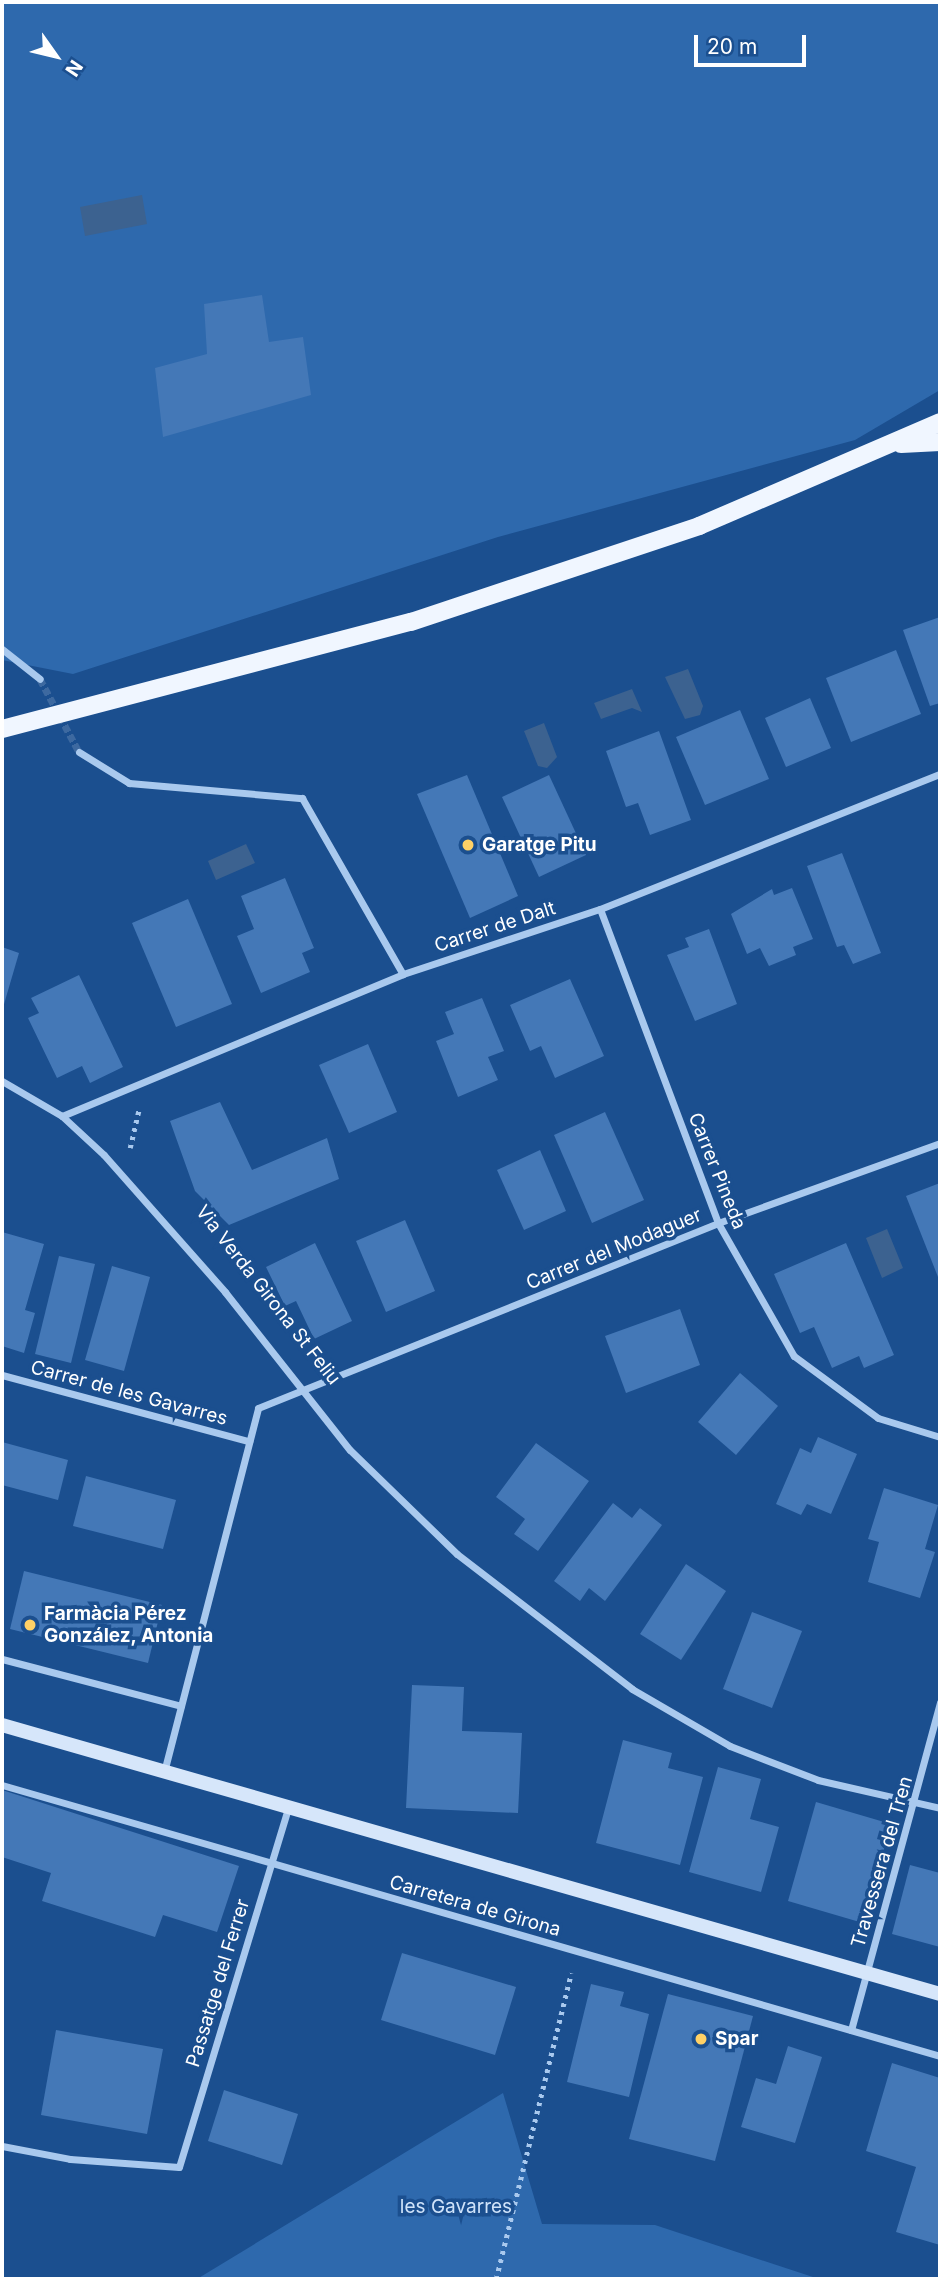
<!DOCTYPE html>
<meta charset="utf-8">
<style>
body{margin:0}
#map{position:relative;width:942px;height:2281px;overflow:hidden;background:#1b4f8f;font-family:Inter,sans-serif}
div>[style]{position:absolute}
.green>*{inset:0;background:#2e69ad}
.water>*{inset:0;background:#3c6290}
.building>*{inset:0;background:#4478b7}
.minor-tunnel>*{height:7px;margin-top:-3.5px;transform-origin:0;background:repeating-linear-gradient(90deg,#3d69a0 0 7px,transparent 0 10.5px)}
.path>*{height:4.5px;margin-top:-2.25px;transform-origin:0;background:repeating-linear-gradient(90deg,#a9c9ee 0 3.5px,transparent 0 8.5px)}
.minor>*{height:7px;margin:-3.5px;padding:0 3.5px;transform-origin:3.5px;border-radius:3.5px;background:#a9c9ee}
.secondary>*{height:14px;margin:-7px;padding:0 7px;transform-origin:7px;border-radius:7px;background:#d6e6fa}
.primary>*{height:18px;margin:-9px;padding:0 9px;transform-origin:9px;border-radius:9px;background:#f0f6ff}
.dots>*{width:19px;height:19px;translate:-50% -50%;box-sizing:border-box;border:4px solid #1b4f8f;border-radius:50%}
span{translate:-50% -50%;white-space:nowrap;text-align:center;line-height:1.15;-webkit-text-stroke:7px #1b4f8f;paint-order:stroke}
.poi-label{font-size:19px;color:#fff;font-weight:700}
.left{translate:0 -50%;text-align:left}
.street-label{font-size:19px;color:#fff}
.park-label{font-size:19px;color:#cfe3fa}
.frame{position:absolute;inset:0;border:4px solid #fff;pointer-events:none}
.north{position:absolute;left:21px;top:21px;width:70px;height:70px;-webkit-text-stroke:5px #1b4f8f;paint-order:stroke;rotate:124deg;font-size:19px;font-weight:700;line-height:28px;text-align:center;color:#fff}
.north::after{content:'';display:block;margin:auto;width:24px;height:32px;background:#fff;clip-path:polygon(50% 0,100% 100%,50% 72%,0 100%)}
.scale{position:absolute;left:694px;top:35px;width:112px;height:32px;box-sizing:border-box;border:4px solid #fff;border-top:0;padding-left:9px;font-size:21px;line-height:24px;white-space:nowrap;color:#fff;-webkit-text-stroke:5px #1b4f8f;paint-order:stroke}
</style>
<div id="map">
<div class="green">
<div style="clip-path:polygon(2px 2px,940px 2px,940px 390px,855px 440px,498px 537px,73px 674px,2px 660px)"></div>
<div style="clip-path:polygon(503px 2093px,542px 2224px,655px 2225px,819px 2279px,197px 2279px)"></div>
</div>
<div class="water">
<div style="clip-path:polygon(142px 195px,147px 224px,85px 236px,80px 207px)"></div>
<div style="clip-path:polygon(688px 669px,703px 706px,700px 715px,685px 719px,665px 677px)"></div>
<div style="clip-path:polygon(632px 689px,642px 712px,632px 708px,601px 719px,594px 703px)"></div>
<div style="clip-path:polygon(544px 723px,557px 757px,547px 768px,538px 766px,524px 731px)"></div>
<div style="clip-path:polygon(246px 844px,255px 863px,216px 880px,208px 861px)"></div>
<div style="clip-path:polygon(887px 1229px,903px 1268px,882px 1278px,866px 1238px)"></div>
</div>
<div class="building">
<div style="clip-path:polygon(262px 295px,269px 342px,303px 337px,311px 395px,163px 437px,155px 368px,207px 354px,204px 304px)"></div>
<div style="clip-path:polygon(940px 617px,940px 703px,930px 706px,903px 630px)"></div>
<div style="clip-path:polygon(896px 650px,921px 714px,851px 742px,826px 678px)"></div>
<div style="clip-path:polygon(810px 698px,831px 748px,786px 767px,765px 718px)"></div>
<div style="clip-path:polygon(740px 710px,769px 779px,705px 805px,676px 737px)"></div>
<div style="clip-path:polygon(659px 731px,691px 820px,650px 835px,638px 803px,626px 807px,606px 751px)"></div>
<div style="clip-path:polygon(467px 775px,518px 896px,470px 918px,417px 794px)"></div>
<div style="clip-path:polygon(549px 775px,586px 855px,539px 877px,502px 797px)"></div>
<div style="clip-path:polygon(842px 853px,881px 953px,853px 964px,844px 945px,837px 947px,807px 866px)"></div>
<div style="clip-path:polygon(285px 878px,314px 948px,302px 953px,310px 972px,261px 993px,237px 936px,254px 929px,241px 896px)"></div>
<div style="clip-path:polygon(792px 888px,813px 939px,793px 947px,796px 955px,769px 966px,760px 948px,747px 954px,731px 914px,772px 889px,774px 895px)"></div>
<div style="clip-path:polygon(188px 899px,232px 1004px,176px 1027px,132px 923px)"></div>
<div style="clip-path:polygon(709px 929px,737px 1004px,695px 1021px,667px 955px,689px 947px,685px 938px)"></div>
<div style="clip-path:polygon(2px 947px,19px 953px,2px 1011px)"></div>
<div style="clip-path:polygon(79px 975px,123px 1067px,90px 1083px,82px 1066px,57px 1078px,28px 1018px,39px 1013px,31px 998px)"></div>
<div style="clip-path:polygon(570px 979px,604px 1056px,555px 1078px,541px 1046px,530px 1051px,510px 1005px)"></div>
<div style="clip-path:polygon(482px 998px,504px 1051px,488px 1057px,498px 1080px,458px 1097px,436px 1041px,454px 1034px,445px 1012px)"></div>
<div style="clip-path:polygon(368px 1044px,397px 1112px,349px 1133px,319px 1065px)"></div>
<div style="clip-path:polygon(220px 1102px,252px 1170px,327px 1138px,339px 1179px,229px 1225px,195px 1191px,170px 1121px)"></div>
<div style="clip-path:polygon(605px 1112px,644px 1200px,592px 1223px,554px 1135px)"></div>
<div style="clip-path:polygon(540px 1150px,566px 1211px,524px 1230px,497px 1170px)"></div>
<div style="clip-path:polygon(940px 1183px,940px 1282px,906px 1196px)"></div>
<div style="clip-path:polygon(405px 1220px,435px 1291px,386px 1312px,356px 1241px)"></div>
<div style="clip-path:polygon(2px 1232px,44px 1244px,25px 1310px,35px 1313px,24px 1353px,2px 1346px)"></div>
<div style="clip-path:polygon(315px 1243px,352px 1321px,314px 1339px,296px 1301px,285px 1306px,266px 1267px)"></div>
<div style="clip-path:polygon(846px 1243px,894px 1355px,864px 1368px,859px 1356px,832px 1368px,814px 1327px,800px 1333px,774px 1274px)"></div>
<div style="clip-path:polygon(59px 1256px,95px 1264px,71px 1363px,35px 1354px)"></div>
<div style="clip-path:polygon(112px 1266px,150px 1277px,124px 1371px,85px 1360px)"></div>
<div style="clip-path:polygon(680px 1309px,700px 1365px,626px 1393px,605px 1336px)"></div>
<div style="clip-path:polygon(740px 1373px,778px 1406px,736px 1455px,698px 1422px)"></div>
<div style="clip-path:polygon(818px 1437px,857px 1454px,831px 1514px,807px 1504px,801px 1515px,776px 1504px,800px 1448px,811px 1453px)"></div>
<div style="clip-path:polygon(2px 1442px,68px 1460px,58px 1500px,2px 1485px)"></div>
<div style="clip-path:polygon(536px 1443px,589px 1481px,538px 1551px,514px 1534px,525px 1519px,496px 1497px)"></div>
<div style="clip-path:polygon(86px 1476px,176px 1500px,163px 1549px,73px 1526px)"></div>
<div style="clip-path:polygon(884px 1488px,938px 1505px,925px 1549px,935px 1552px,920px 1598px,868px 1582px,879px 1542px,868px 1539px)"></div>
<div style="clip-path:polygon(613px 1503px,632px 1518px,640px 1508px,662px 1525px,605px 1601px,589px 1588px,580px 1601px,554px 1581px)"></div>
<div style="clip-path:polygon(686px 1564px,726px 1591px,681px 1660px,640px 1634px)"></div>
<div style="clip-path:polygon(24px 1571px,162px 1605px,148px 1663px,10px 1629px)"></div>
<div style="clip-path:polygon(752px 1612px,802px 1631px,772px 1708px,723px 1689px)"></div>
<div style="clip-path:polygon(412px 1685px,464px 1687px,462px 1731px,522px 1733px,518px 1813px,406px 1808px)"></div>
<div style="clip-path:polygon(623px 1740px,672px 1753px,668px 1768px,703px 1777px,680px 1865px,596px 1843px)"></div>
<div style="clip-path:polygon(718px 1767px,761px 1779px,750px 1819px,779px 1827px,761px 1892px,689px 1872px)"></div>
<div style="clip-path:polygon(2px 1790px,239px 1866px,217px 1932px,163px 1915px,155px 1937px,42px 1901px,51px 1873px,2px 1857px)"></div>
<div style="clip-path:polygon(816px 1802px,891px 1824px,863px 1923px,788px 1901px)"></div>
<div style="clip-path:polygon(910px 1865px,940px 1873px,940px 1947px,892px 1934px)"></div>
<div style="clip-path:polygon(402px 1953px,516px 1987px,495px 2055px,381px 2020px)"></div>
<div style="clip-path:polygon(591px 1984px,624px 1992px,620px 2006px,649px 2014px,629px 2097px,567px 2082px)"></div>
<div style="clip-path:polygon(668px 1994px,753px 2016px,715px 2161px,629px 2139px)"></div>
<div style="clip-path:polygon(56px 2030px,163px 2049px,147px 2134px,41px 2115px)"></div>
<div style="clip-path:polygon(788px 2046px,822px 2057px,795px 2143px,741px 2127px,756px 2078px,776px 2084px)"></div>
<div style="clip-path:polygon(892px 2063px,940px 2078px,940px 2245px,896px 2232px,916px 2167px,866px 2151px)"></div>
<div style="clip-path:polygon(224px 2090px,298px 2114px,282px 2165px,208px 2141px)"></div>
</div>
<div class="minor-tunnel">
<div style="left:40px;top:679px;width:83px;rotate:61.9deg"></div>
</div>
<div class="path">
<div style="left:130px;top:1148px;width:40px;rotate:-77deg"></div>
<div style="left:496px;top:2279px;width:315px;rotate:-76.2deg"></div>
</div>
<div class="minor">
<div style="left:2px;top:649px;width:48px;rotate:38.3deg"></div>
<div style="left:79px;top:752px;width:59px;rotate:31.8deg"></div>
<div style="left:129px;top:783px;width:174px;rotate:5deg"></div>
<div style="left:302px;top:798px;width:203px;rotate:60.2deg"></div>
<div style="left:600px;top:909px;width:335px;rotate:69.4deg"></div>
<div style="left:718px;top:1223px;width:153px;rotate:60.3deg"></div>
<div style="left:794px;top:1356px;width:104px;rotate:36.4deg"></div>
<div style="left:878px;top:1418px;width:65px;rotate:17deg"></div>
<div style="left:2px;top:1081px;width:69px;rotate:30.3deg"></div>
<div style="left:62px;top:1116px;width:57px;rotate:42.9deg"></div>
<div style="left:104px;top:1155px;width:183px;rotate:48.5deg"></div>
<div style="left:225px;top:1292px;width:201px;rotate:51.7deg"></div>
<div style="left:350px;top:1450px;width:149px;rotate:44.2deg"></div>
<div style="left:457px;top:1554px;width:221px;rotate:37.6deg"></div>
<div style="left:632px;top:1689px;width:113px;rotate:30.2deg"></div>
<div style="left:730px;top:1746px;width:94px;rotate:21.1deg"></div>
<div style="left:818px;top:1780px;width:125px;rotate:12.9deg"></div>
<div style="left:62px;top:1116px;width:369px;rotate:-22.6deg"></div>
<div style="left:403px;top:974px;width:207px;rotate:-18.3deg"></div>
<div style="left:600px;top:909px;width:366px;rotate:-21.7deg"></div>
<div style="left:2px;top:1375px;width:256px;rotate:15deg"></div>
<div style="left:2px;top:1659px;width:185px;rotate:14.7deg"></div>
<div style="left:164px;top:1772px;width:376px;rotate:-75.5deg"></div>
<div style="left:258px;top:1408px;width:496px;rotate:-21.9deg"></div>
<div style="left:718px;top:1223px;width:236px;rotate:-19.8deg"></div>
<div style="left:2px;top:1785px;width:976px;rotate:16.11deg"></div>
<div style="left:851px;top:2030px;width:340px;rotate:-74.8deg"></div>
<div style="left:2px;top:2146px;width:69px;rotate:10.8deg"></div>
<div style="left:70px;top:2159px;width:109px;rotate:4.2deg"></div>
<div style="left:179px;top:2167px;width:375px;rotate:-73.1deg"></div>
</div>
<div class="secondary">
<div style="left:2px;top:1725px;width:976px;rotate:16deg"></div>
</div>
<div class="primary">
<div style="left:901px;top:444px;width:39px;rotate:-3deg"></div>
<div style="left:2px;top:729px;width:423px;rotate:-14.7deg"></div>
<div style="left:411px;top:622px;width:304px;rotate:-18.4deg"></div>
<div style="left:699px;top:526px;width:262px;rotate:-23.3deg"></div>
</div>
<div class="dots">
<div style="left:468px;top:845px;background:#ffd166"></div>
<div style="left:30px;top:1625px;background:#ffd166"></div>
<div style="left:701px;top:2039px;background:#ffd166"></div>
</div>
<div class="poi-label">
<span class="left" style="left:482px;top:845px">Garatge Pitu</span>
<span class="left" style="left:44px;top:1625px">Farmàcia Pérez<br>González, Antonia</span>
<span class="left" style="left:715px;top:2039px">Spar</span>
</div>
<div class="street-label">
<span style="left:495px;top:927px;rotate:-18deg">Carrer de Dalt</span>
<span style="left:717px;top:1171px;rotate:68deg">Carrer Pineda</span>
<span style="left:614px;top:1249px;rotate:-22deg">Carrer del Modaguer</span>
<span style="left:268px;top:1295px;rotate:52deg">Via Verda Girona St Feliu</span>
<span style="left:129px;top:1393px;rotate:15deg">Carrer de les Gavarres</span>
<span style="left:882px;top:1862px;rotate:-74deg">Travessera del Tren</span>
<span style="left:475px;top:1906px;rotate:16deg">Carretera de Girona</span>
<span style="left:218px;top:1983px;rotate:-73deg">Passatge del Ferrer</span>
</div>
<div class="park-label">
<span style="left:456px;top:2207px">les Gavarres</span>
</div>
<div class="frame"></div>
<div class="north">N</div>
<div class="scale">20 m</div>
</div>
